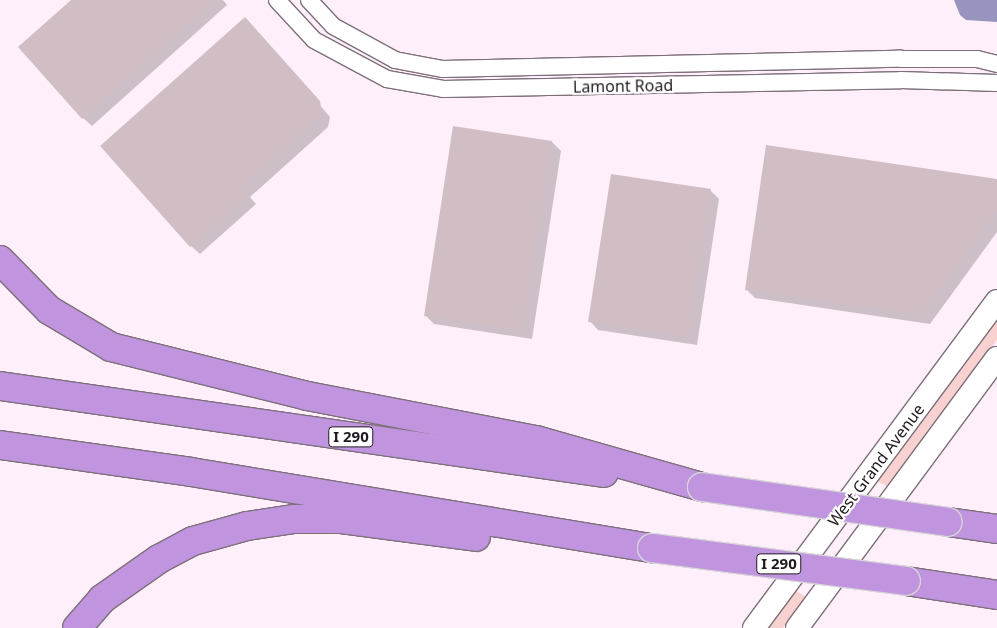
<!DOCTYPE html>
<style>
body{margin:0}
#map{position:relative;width:997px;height:628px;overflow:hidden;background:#ffeffb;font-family:"Noto Sans",sans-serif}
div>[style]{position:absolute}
.green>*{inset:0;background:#f8d1d0}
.water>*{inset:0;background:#9794bd}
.shadow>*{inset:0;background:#0003}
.building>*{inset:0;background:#d1bec4}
.roads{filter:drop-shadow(1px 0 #7d707a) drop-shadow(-1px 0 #7d707a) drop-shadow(0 1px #7d707a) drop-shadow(0 -1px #7d707a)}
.street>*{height:16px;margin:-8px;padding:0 8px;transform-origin:8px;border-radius:8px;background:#fff}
.secondary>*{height:22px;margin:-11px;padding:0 11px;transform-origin:11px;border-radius:11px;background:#fff}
.highway>*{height:28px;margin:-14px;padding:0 14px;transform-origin:14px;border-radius:14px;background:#c094de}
.bridges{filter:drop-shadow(1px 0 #d7d6d7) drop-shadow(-1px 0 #d7d6d7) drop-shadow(0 1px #d7d6d7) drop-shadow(0 -1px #d7d6d7)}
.highway-bridge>*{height:28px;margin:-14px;padding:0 14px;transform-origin:14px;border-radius:14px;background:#c094de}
span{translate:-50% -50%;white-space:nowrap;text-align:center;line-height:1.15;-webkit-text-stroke:4.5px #fff;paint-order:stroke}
.shield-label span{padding:1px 4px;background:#fff;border:1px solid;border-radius:4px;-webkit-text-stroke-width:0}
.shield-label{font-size:15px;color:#211b20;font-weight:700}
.street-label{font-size:16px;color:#211b20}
</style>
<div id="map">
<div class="green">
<div style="clip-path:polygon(997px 320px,997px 340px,888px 487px,877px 481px)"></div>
<div style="clip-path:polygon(796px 591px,806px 597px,783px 628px,768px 628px)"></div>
</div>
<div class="water">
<div style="clip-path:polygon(954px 0,997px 0,997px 22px,966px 20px,960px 15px)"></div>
</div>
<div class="shadow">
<div style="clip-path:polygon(73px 0,223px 0,227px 5px,92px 126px,83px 118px)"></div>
<div style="clip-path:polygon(254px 28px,330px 117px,328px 127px,250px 197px,256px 204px,200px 254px,191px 246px)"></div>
<div style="clip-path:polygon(454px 127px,552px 142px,561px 151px,532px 339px,434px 324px,425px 315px)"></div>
<div style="clip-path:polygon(997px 180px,997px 232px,930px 324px,755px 298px,746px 289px)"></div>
<div style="clip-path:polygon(710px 190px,719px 199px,697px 345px,598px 330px,590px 321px)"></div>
</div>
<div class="building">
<div style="clip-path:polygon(71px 0,215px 0,82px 119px,18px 47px)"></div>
<div style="clip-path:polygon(245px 17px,320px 101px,322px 114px,242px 187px,248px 195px,190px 247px,100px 146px)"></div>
<div style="clip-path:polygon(453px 126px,552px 141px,523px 331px,424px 316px)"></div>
<div style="clip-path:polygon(766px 145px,997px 179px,997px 211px,921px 315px,745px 290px)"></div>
<div style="clip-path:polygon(611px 174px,711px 189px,688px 337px,588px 322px)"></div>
</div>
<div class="roads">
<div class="street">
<div style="left:277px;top:0;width:54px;rotate:47.2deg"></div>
<div style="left:314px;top:40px;width:83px;rotate:28.1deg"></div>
<div style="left:387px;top:79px;width:57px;rotate:10.1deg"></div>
<div style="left:443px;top:89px;width:458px;rotate:-1.1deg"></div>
<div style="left:901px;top:80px;width:96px;rotate:1.8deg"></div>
<div style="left:309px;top:0;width:35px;rotate:47deg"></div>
<div style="left:333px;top:26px;width:71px;rotate:28.7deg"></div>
<div style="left:395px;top:60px;width:49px;rotate:10.6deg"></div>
<div style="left:443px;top:69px;width:458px;rotate:-1.3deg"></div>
<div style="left:901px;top:59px;width:76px"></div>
<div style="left:977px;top:59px;width:21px;rotate:14deg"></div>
</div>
<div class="secondary">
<div style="left:754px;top:628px;width:407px;rotate:-53.4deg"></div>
<div style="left:797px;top:628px;width:336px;rotate:-53.5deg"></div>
</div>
<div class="highway">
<div style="left:0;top:260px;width:70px;rotate:45.6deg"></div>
<div style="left:49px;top:310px;width:72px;rotate:30.8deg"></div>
<div style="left:111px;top:347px;width:202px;rotate:14deg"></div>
<div style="left:307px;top:396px;width:233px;rotate:10.9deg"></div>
<div style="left:536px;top:440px;width:173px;rotate:15.8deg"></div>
<div style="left:0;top:386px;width:610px;rotate:8.2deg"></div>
<div style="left:0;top:445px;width:193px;rotate:8deg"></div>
<div style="left:191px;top:472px;width:467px;rotate:9.4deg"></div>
<div style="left:948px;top:522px;width:49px;rotate:8.1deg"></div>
<div style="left:906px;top:581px;width:92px;rotate:8.7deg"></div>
<div style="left:77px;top:628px;width:38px;rotate:-49deg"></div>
<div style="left:102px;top:599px;width:70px;rotate:-35.1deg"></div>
<div style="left:159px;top:559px;width:38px;rotate:-28deg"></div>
<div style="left:193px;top:541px;width:56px;rotate:-15.5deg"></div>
<div style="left:247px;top:526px;width:48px;rotate:-8.5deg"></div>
<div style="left:294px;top:519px;width:46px"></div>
<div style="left:340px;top:519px;width:137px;rotate:7.5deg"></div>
</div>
</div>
<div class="bridges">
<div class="highway-bridge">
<div style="left:702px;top:487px;width:248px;rotate:8.1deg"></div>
<div style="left:652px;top:548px;width:256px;rotate:7.4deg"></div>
</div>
</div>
<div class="shield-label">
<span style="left:351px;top:437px">I 290</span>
<span style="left:779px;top:564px">I 290</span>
</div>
<div class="street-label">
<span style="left:623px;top:86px;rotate:-1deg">Lamont Road</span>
<span style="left:876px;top:465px;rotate:-53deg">West Grand Avenue</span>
</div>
</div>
